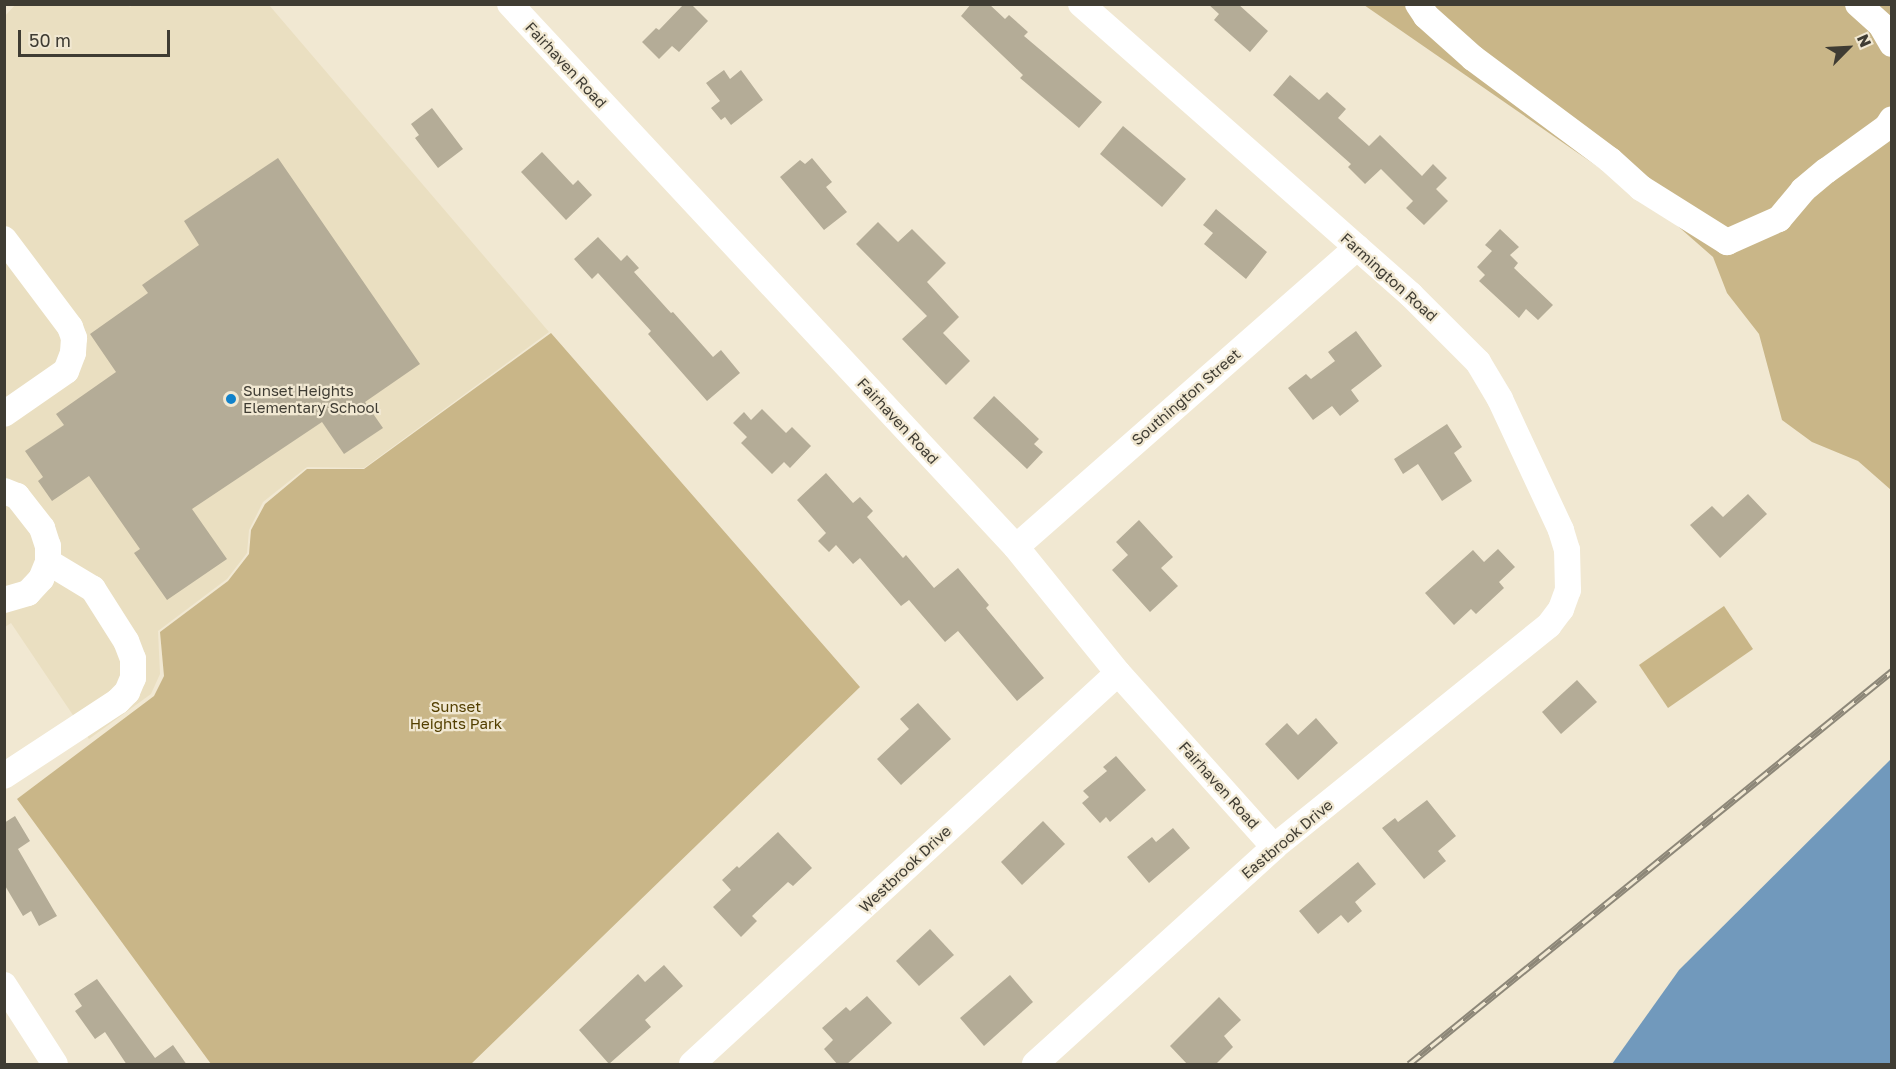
<!DOCTYPE html>
<style>
body{margin:0}
#map{position:relative;width:1896px;height:1069px;overflow:hidden;background:#f1e8d2;font-family:"Golos Text",sans-serif}
div>[style]{position:absolute}
.built>*{inset:0;background:#eadfc1}
.green>*{inset:0;background:#c9b688}
.water>*{inset:0;background:#7199bc}
.building>*{inset:0;background:#b4ac97}
.minor>*{height:26px;margin:-13px;padding:0 13px;transform-origin:13px;border-radius:13px;background:#fff}
.rail>*{height:7px;margin-top:-3.5px;transform-origin:0;background:repeating-linear-gradient(90deg,#f1e8d2 0 14px,#8d8778 0 28px);box-sizing:border-box;border-block:2px solid #8d8778}
.dots>*{width:16px;height:16px;translate:-50% -50%;box-sizing:border-box;border:3px solid #f1e8d2;border-radius:50%}
span{translate:-50% -50%;white-space:nowrap;text-align:center;line-height:1.15;-webkit-text-stroke:4.5px #f1e8d2;paint-order:stroke}
.street-label{font-size:15px;color:#3f3c33}
.poi-label{font-size:15px;color:#3f3c33}
.left{translate:0 -50%;text-align:left}
.park-label{font-size:15px;color:#533f00}
.frame{position:absolute;inset:0;border:6px solid #3f3c33;pointer-events:none}
.north{position:absolute;left:1818px;top:18px;width:60px;height:60px;-webkit-text-stroke:4px #f1e8d2;paint-order:stroke;rotate:66deg;font-size:16px;font-weight:700;line-height:24px;text-align:center;color:#3f3c33}
.north::after{content:'';display:block;margin:auto;width:21px;height:27px;background:#3f3c33;clip-path:polygon(50% 0,100% 100%,50% 72%,0 100%)}
.scale{position:absolute;left:18px;top:30px;width:152px;height:27px;box-sizing:border-box;border:3px solid #3f3c33;border-top:0;padding-left:8px;font-size:18px;line-height:21px;white-space:nowrap;color:#3f3c33;-webkit-text-stroke:4px #f1e8d2;paint-order:stroke}
</style>
<div id="map">
<div class="built">
<div style="clip-path:polygon(16px 4px,128px 4px,130px 7px,133px 4px,269px 5px,549px 332px,364px 468px,307px 467px,263px 502px,249px 530px,247px 553px,227px 579px,158px 631px,160px 674px,151px 694px,89px 739px,11px 623px,5px 627px,5px 16px)"></div>
</div>
<div class="green">
<div style="clip-path:polygon(1364px 5px,1891px 5px,1891px 490px,1858px 461px,1812px 442px,1782px 420px,1759px 334px,1727px 293px,1713px 257px,1656px 207px)"></div>
<div style="clip-path:polygon(551px 333px,860px 687px,471px 1064px,211px 1064px,17px 799px,154px 696px,164px 676px,160px 632px,228px 581px,249px 554px,251px 530px,265px 504px,307px 469px,364px 469px)"></div>
<div style="clip-path:polygon(1724px 606px,1753px 649px,1668px 708px,1639px 665px)"></div>
</div>
<div class="water">
<div style="clip-path:polygon(1891px 759px,1891px 1064px,1612px 1064px,1679px 970px)"></div>
</div>
<div class="building">
<div style="clip-path:polygon(684px 4px,691px 4px,708px 21px,679px 52px,672px 46px,659px 59px,642px 42px,656px 28px,659px 30px)"></div>
<div style="clip-path:polygon(971px 4px,989px 4px,1005px 19px,1009px 15px,1028px 32px,1024px 36px,1102px 102px,1079px 128px,1020px 78px,1023px 75px,961px 16px)"></div>
<div style="clip-path:polygon(1208px 4px,1238px 4px,1268px 31px,1250px 52px,1214px 20px,1219px 14px)"></div>
<div style="clip-path:polygon(724px 70px,730px 79px,741px 70px,763px 100px,731px 125px,725px 117px,721px 120px,711px 108px,720px 101px,706px 83px)"></div>
<div style="clip-path:polygon(1290px 75px,1319px 100px,1327px 92px,1346px 109px,1338px 118px,1369px 146px,1380px 135px,1422px 176px,1433px 164px,1447px 178px,1436px 189px,1448px 201px,1424px 225px,1406px 208px,1413px 201px,1381px 169px,1365px 184px,1348px 167px,1351px 164px,1273px 95px)"></div>
<div style="clip-path:polygon(432px 108px,463px 149px,438px 168px,415px 138px,419px 135px,411px 124px)"></div>
<div style="clip-path:polygon(1123px 126px,1186px 179px,1162px 207px,1100px 154px)"></div>
<div style="clip-path:polygon(542px 152px,573px 185px,578px 180px,592px 195px,566px 220px,521px 172px)"></div>
<div style="clip-path:polygon(278px 158px,420px 364px,365px 402px,383px 428px,344px 454px,322px 422px,192px 509px,227px 559px,167px 600px,134px 553px,140px 549px,89px 476px,52px 501px,38px 481px,43px 477px,25px 451px,64px 425px,56px 414px,116px 372px,90px 334px,148px 293px,142px 285px,199px 245px,184px 221px)"></div>
<div style="clip-path:polygon(812px 158px,832px 182px,826px 187px,847px 212px,824px 230px,780px 177px,800px 160px,805px 164px)"></div>
<div style="clip-path:polygon(1216px 209px,1267px 252px,1246px 279px,1204px 244px,1213px 233px,1203px 225px)"></div>
<div style="clip-path:polygon(878px 222px,898px 242px,912px 229px,946px 263px,927px 282px,959px 317px,943px 333px,970px 361px,946px 385px,902px 339px,927px 316px,856px 244px)"></div>
<div style="clip-path:polygon(1500px 229px,1519px 247px,1510px 255px,1518px 263px,1514px 268px,1553px 305px,1538px 320px,1526px 309px,1519px 318px,1479px 281px,1485px 275px,1477px 267px,1492px 251px,1485px 245px)"></div>
<div style="clip-path:polygon(598px 237px,621px 261px,627px 255px,639px 268px,634px 272px,671px 313px,673px 312px,713px 357px,721px 350px,740px 373px,707px 401px,648px 334px,651px 331px,598px 273px,592px 279px,574px 259px)"></div>
<div style="clip-path:polygon(1356px 331px,1382px 366px,1351px 390px,1359px 401px,1340px 416px,1332px 406px,1313px 420px,1288px 388px,1306px 374px,1311px 379px,1335px 361px,1328px 352px)"></div>
<div style="clip-path:polygon(994px 396px,1039px 439px,1034px 444px,1043px 452px,1027px 469px,973px 418px)"></div>
<div style="clip-path:polygon(762px 409px,786px 433px,792px 427px,811px 446px,790px 468px,784px 462px,772px 474px,741px 443px,747px 437px,733px 423px,744px 412px,751px 420px)"></div>
<div style="clip-path:polygon(1447px 424px,1462px 447px,1454px 453px,1472px 481px,1442px 501px,1418px 464px,1403px 474px,1394px 459px)"></div>
<div style="clip-path:polygon(826px 473px,853px 503px,860px 497px,873px 511px,867px 517px,903px 558px,906px 555px,934px 588px,958px 568px,989px 605px,986px 608px,1044px 678px,1017px 701px,958px 631px,945px 642px,909px 600px,901px 606px,860px 558px,853px 564px,836px 545px,829px 552px,818px 541px,826px 533px,797px 500px)"></div>
<div style="clip-path:polygon(1748px 494px,1767px 514px,1720px 558px,1690px 525px,1712px 506px,1723px 517px)"></div>
<div style="clip-path:polygon(1139px 520px,1173px 557px,1161px 568px,1178px 586px,1150px 612px,1112px 570px,1128px 555px,1116px 542px)"></div>
<div style="clip-path:polygon(1498px 549px,1515px 567px,1499px 582px,1504px 588px,1476px 614px,1471px 609px,1454px 625px,1425px 593px,1473px 550px,1484px 562px)"></div>
<div style="clip-path:polygon(1577px 680px,1597px 702px,1561px 734px,1542px 712px)"></div>
<div style="clip-path:polygon(918px 703px,951px 739px,901px 785px,877px 759px,909px 729px,900px 719px)"></div>
<div style="clip-path:polygon(1316px 718px,1338px 743px,1298px 780px,1265px 744px,1287px 723px,1298px 735px)"></div>
<div style="clip-path:polygon(1116px 756px,1146px 790px,1110px 822px,1106px 817px,1100px 823px,1082px 803px,1089px 797px,1083px 791px,1107px 771px,1103px 767px)"></div>
<div style="clip-path:polygon(1427px 800px,1456px 836px,1438px 851px,1446px 861px,1424px 879px,1382px 828px,1395px 818px,1398px 822px)"></div>
<div style="clip-path:polygon(15px 816px,30px 841px,18px 849px,57px 916px,39px 926px,31px 911px,23px 916px,4px 884px,4px 823px)"></div>
<div style="clip-path:polygon(1043px 821px,1065px 844px,1022px 885px,1001px 862px)"></div>
<div style="clip-path:polygon(1173px 828px,1190px 848px,1149px 883px,1127px 857px,1152px 837px,1156px 842px)"></div>
<div style="clip-path:polygon(778px 832px,812px 868px,793px 886px,788px 882px,752px 916px,757px 921px,741px 937px,713px 907px,731px 890px,722px 880px,737px 866px,739px 868px)"></div>
<div style="clip-path:polygon(1358px 862px,1376px 884px,1355px 902px,1362px 911px,1348px 923px,1341px 915px,1318px 934px,1299px 911px)"></div>
<div style="clip-path:polygon(930px 929px,954px 955px,919px 986px,896px 961px)"></div>
<div style="clip-path:polygon(664px 965px,683px 986px,645px 1020px,651px 1027px,609px 1064px,579px 1030px,638px 974px,645px 982px)"></div>
<div style="clip-path:polygon(1010px 975px,1033px 1002px,984px 1046px,960px 1018px)"></div>
<div style="clip-path:polygon(97px 979px,155px 1058px,173px 1045px,187px 1065px,127px 1065px,105px 1032px,95px 1039px,75px 1011px,82px 1006px,74px 994px)"></div>
<div style="clip-path:polygon(867px 996px,892px 1023px,846px 1065px,838px 1065px,824px 1049px,833px 1040px,822px 1028px,846px 1007px,850px 1011px)"></div>
<div style="clip-path:polygon(1219px 997px,1241px 1020px,1224px 1036px,1233px 1047px,1215px 1065px,1188px 1065px,1170px 1046px)"></div>
</div>
<div class="minor">
<div style="left:510px;top:4px;width:742px;rotate:47.02deg"></div>
<div style="left:1016px;top:547px;width:162px;rotate:51deg"></div>
<div style="left:1118px;top:673px;width:234px;rotate:48.1deg"></div>
<div style="left:1418px;top:4px;width:14px;rotate:56deg"></div>
<div style="left:1426px;top:16px;width:63px;rotate:41.8deg"></div>
<div style="left:1473px;top:58px;width:171px;rotate:36.7deg"></div>
<div style="left:1610px;top:160px;width:42px;rotate:42.1deg"></div>
<div style="left:1641px;top:188px;width:102px;rotate:32.1deg"></div>
<div style="left:1727px;top:242px;width:57px;rotate:-23.9deg"></div>
<div style="left:1779px;top:219px;width:38px;rotate:-50deg"></div>
<div style="left:1803px;top:190px;width:30px;rotate:-40deg"></div>
<div style="left:1826px;top:171px;width:75px;rotate:-35.8deg"></div>
<div style="left:1887px;top:127px;width:9px;rotate:-58deg"></div>
<div style="left:1858px;top:4px;width:31px;rotate:42deg"></div>
<div style="left:1881px;top:25px;width:22px;rotate:60deg"></div>
<div style="left:4px;top:239px;width:110px;rotate:53.1deg"></div>
<div style="left:70px;top:327px;width:12px;rotate:70deg"></div>
<div style="left:74px;top:338px;width:15px;rotate:94deg"></div>
<div style="left:73px;top:353px;width:19px;rotate:111deg"></div>
<div style="left:66px;top:371px;width:75px;rotate:145.3deg"></div>
<div style="left:4px;top:491px;width:14px;rotate:21deg"></div>
<div style="left:17px;top:496px;width:41px;rotate:52deg"></div>
<div style="left:42px;top:528px;width:19px;rotate:72deg"></div>
<div style="left:48px;top:546px;width:16px;rotate:90deg"></div>
<div style="left:48px;top:562px;width:18px;rotate:112deg"></div>
<div style="left:41px;top:579px;width:19px;rotate:133deg"></div>
<div style="left:28px;top:593px;width:25px;rotate:164deg"></div>
<div style="left:1016px;top:547px;width:454px;rotate:-41.3deg"></div>
<div style="left:4px;top:776px;width:136px;rotate:-33.3deg"></div>
<div style="left:118px;top:701px;width:13px;rotate:-45deg"></div>
<div style="left:127px;top:692px;width:15px;rotate:-67deg"></div>
<div style="left:133px;top:678px;width:19px;rotate:-90deg"></div>
<div style="left:133px;top:659px;width:19px;rotate:-111deg"></div>
<div style="left:126px;top:641px;width:62px;rotate:-122.4deg"></div>
<div style="left:93px;top:589px;width:52px;rotate:-149deg"></div>
<div style="left:4px;top:985px;width:94px;rotate:57.2deg"></div>
<div style="left:692px;top:1064px;width:578px;rotate:-42.55deg"></div>
<div style="left:1035px;top:1064px;width:323px;rotate:-42.2deg"></div>
<div style="left:1274px;top:847px;width:353px;rotate:-38.9deg"></div>
<div style="left:1549px;top:625px;width:20px;rotate:-53deg"></div>
<div style="left:1561px;top:609px;width:20px;rotate:-70deg"></div>
<div style="left:1568px;top:590px;width:40px;rotate:-91.4deg"></div>
<div style="left:1567px;top:550px;width:21px;rotate:-107deg"></div>
<div style="left:1561px;top:530px;width:145px;rotate:-115deg"></div>
<div style="left:1500px;top:399px;width:43px;rotate:-120.7deg"></div>
<div style="left:1478px;top:362px;width:95px;rotate:-135deg"></div>
<div style="left:1411px;top:295px;width:440px;rotate:-138.6deg"></div>
</div>
<div class="rail">
<div style="left:1409px;top:1064px;width:623px;rotate:-39.13deg"></div>
</div>
<div class="dots">
<div style="left:231px;top:399px;background:#1182cb"></div>
</div>
<div class="street-label">
<span style="left:566px;top:65px;rotate:47deg">Fairhaven Road</span>
<span style="left:1389px;top:277px;rotate:42deg">Farmington Road</span>
<span style="left:1186px;top:397px;rotate:-41deg">Southington Street</span>
<span style="left:898px;top:421px;rotate:47deg">Fairhaven Road</span>
<span style="left:1219px;top:785px;rotate:48deg">Fairhaven Road</span>
<span style="left:1287px;top:839px;rotate:-40deg">Eastbrook Drive</span>
<span style="left:905px;top:869px;rotate:-43deg">Westbrook Drive</span>
</div>
<div class="poi-label">
<span class="left" style="left:243px;top:399px">Sunset Heights<br>Elementary School</span>
</div>
<div class="park-label">
<span style="left:456px;top:715px">Sunset<br>Heights Park</span>
</div>
<div class="frame"></div>
<div class="north">N</div>
<div class="scale">50 m</div>
</div>
